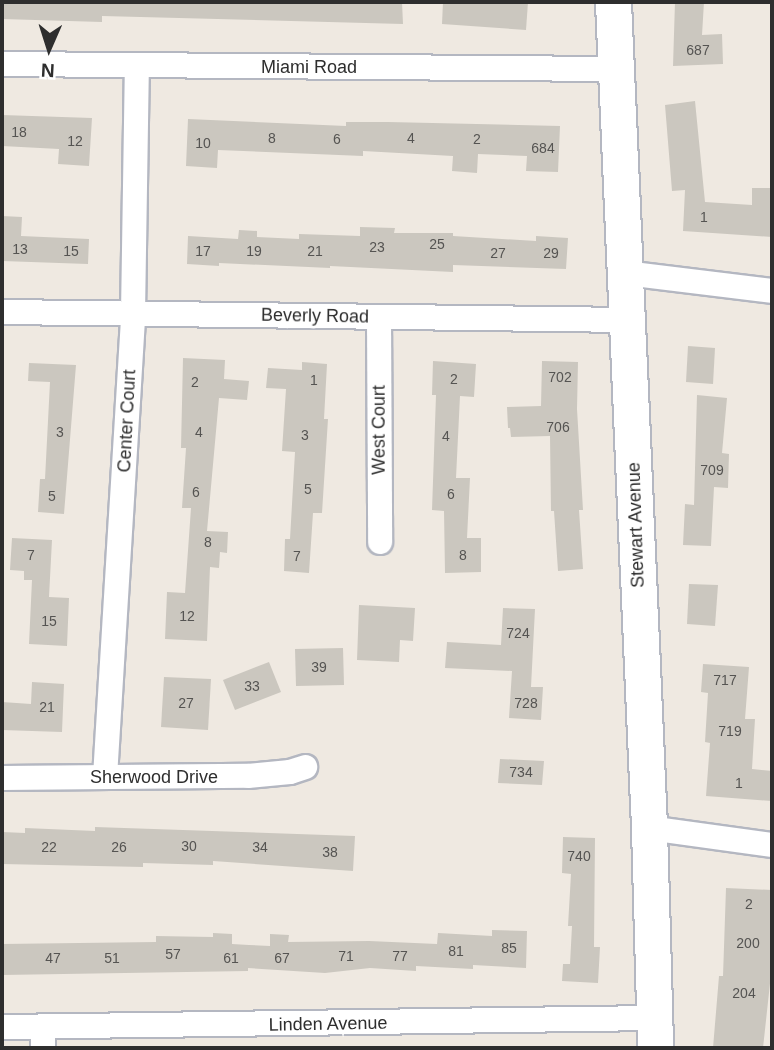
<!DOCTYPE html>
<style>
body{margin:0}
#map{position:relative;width:774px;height:1050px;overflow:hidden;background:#efe9e1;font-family:Helvetica,sans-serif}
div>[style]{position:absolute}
.building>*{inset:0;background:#cbc7bf}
.roads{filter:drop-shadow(2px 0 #b4b7c1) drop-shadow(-2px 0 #b4b7c1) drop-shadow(0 2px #b4b7c1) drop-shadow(0 -2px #b4b7c1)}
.minor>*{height:24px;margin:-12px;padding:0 12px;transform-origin:12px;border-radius:12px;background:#fff}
.secondary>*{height:35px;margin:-17.5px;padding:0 17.5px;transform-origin:17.5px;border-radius:17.5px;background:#fff}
span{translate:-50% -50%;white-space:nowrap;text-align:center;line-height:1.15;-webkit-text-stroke:5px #fff;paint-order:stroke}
.number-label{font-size:14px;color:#555452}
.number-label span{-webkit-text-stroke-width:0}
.street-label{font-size:18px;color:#2e2e2e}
.frame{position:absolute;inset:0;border:4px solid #2e2e2e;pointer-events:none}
.north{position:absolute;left:14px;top:14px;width:70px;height:70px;-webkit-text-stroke:5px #fff;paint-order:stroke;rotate:183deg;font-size:19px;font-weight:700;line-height:28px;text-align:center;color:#2e2e2e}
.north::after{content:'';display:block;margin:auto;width:24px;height:32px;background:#2e2e2e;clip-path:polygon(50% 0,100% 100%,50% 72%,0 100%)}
</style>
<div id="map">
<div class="building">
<div style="clip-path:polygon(2px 2px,402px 2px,403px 24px,102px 16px,102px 22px,2px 19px)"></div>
<div style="clip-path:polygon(443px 2px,528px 2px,526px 30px,442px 24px)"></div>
<div style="clip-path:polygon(675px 2px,704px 2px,702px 35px,722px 34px,723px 64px,673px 66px)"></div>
<div style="clip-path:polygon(695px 101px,705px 202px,752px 205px,752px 188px,772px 188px,772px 237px,683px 231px,685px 190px,672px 191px,665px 105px)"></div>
<div style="clip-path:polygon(2px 115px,92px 118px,89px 166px,58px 164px,59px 149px,2px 146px)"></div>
<div style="clip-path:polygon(188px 119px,346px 126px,346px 122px,388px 122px,560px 126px,558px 172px,526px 171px,527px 156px,478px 154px,477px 173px,452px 171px,453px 156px,363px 151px,363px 156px,218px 150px,217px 168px,186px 166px)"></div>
<div style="clip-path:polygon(2px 216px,22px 217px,21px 236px,89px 239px,88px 264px,2px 261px)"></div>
<div style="clip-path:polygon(360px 227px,395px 228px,394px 233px,453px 233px,453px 236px,536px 241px,536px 236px,568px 238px,566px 269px,453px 265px,453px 272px,330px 266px,330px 268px,219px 263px,219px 266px,187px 264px,188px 236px,238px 239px,239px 230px,257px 231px,257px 237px,299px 239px,299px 234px,360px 236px)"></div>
<div style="clip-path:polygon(688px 346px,715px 348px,713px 384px,686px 382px)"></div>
<div style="clip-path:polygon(183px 358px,225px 360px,224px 379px,249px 381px,247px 400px,219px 398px,207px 531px,228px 532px,227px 553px,220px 552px,219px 568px,210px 567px,207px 641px,165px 639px,167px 592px,185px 593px,191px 508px,182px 508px,186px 448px,181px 448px)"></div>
<div style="clip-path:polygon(433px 361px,476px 364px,474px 397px,460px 396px,456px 478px,470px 478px,467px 538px,481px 538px,481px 572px,445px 573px,444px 511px,432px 510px,436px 395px,432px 395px)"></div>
<div style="clip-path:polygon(542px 361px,578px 362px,577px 409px,583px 510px,579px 510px,583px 569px,558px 571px,554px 511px,551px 511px,550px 436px,511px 437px,510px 428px,508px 428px,507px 407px,541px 406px)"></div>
<div style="clip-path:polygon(302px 362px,327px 364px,324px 419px,328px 419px,322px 513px,313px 513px,309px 573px,284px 571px,285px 539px,290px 539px,295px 452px,282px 451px,286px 389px,266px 388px,268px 368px,302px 370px)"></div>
<div style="clip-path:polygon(29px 363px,76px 365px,64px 514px,38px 512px,40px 479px,45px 479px,50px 382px,28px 381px)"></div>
<div style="clip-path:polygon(697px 395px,727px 398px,722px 453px,729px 454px,728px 488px,714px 487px,711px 546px,683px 545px,685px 504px,694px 505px)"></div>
<div style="clip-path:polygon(12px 538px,52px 540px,49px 597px,69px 598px,67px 646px,29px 644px,32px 580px,24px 580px,24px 571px,10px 570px)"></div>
<div style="clip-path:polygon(689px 584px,718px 585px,715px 626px,687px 624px)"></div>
<div style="clip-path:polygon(359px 605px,415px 608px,413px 641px,400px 640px,399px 662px,357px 660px)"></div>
<div style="clip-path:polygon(503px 608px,535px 609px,531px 687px,543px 687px,541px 720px,509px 718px,512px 671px,445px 668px,447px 642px,501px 645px)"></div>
<div style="clip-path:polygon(343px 648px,344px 685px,296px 686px,295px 649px)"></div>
<div style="clip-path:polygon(269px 662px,281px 692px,235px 710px,223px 680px)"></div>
<div style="clip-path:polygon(703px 664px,749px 667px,745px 719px,755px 719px,752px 769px,772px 771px,772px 801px,706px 796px,710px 743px,705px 742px,708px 693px,701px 692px)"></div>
<div style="clip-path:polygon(164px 677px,211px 679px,208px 730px,161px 727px)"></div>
<div style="clip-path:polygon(32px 682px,64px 684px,62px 732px,2px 730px,2px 702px,31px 704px)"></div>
<div style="clip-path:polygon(500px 759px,544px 761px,542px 785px,498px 783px)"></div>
<div style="clip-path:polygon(95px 827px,355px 836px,353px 871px,213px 861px,213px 865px,143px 863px,143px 867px,2px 864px,2px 832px,25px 833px,25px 828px,95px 831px)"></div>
<div style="clip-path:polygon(563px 837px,595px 838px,594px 947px,600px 947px,598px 983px,562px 981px,563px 964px,570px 964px,572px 926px,568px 926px,571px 874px,562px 873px)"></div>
<div style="clip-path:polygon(726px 888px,772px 890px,772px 965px,763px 1048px,713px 1048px,719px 976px,723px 976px)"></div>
<div style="clip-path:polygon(492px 930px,527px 931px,526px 968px,473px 965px,473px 969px,416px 966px,416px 971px,370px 968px,325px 973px,248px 968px,248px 971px,2px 975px,2px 944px,156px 942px,156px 936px,213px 937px,213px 933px,232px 934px,232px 944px,249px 945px,270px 946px,270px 934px,289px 935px,288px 942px,369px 941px,437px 944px,438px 933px,492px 936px)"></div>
</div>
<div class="roads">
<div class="minor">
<div style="left:2px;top:64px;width:614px;rotate:0.47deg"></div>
<div style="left:626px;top:273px;width:147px;rotate:7deg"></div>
<div style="left:2px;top:312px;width:626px;rotate:0.73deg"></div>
<div style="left:379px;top:317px;width:225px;rotate:89.7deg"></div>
<div style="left:105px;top:777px;width:464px;rotate:-86.5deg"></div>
<div style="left:133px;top:314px;width:249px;rotate:-89.1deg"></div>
<div style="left:2px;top:778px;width:246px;rotate:-0.5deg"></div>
<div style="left:248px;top:776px;width:42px;rotate:-5.4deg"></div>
<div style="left:290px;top:772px;width:16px;rotate:-18deg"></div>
<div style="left:649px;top:828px;width:124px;rotate:7.9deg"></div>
<div style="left:2px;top:1027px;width:652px;rotate:-0.79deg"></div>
<div style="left:43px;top:1027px;width:21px;rotate:90deg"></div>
</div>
<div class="secondary">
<div style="left:613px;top:2px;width:827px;rotate:87.5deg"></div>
<div style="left:649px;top:828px;width:220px;rotate:88.4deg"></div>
</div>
</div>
<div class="number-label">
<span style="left:698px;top:50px">687</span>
<span style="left:19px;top:132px">18</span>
<span style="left:272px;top:138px">8</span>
<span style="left:411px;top:138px">4</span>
<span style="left:337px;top:139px">6</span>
<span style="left:477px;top:139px">2</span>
<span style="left:75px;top:141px">12</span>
<span style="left:203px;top:143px">10</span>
<span style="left:543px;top:148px">684</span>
<span style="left:704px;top:217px">1</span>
<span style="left:437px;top:244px">25</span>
<span style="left:377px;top:247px">23</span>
<span style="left:20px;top:249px">13</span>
<span style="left:71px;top:251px">15</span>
<span style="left:203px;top:251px">17</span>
<span style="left:254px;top:251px">19</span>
<span style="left:315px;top:251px">21</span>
<span style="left:498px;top:253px">27</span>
<span style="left:551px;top:253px">29</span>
<span style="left:560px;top:377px">702</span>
<span style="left:454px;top:379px">2</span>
<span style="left:314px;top:380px">1</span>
<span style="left:195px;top:382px">2</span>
<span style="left:558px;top:427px">706</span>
<span style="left:60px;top:432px">3</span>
<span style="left:199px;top:432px">4</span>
<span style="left:305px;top:435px">3</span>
<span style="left:446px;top:436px">4</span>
<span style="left:712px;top:470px">709</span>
<span style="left:308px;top:489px">5</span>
<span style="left:196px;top:492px">6</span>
<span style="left:451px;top:494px">6</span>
<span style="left:52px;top:496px">5</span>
<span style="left:208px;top:542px">8</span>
<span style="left:31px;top:555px">7</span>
<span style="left:463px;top:555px">8</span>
<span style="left:297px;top:556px">7</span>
<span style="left:187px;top:616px">12</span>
<span style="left:49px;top:621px">15</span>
<span style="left:518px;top:633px">724</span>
<span style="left:319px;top:667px">39</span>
<span style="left:725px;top:680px">717</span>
<span style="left:252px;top:686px">33</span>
<span style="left:186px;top:703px">27</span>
<span style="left:526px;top:703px">728</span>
<span style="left:47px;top:707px">21</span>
<span style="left:730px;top:731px">719</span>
<span style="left:521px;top:772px">734</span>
<span style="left:739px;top:783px">1</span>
<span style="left:189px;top:846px">30</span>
<span style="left:49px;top:847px">22</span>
<span style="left:119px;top:847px">26</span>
<span style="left:260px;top:847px">34</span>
<span style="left:330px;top:852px">38</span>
<span style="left:579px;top:856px">740</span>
<span style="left:749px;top:904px">2</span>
<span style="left:748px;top:943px">200</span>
<span style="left:509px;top:948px">85</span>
<span style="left:456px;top:951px">81</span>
<span style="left:173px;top:954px">57</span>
<span style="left:346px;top:956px">71</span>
<span style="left:400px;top:956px">77</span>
<span style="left:53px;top:958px">47</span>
<span style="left:112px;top:958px">51</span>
<span style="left:231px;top:958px">61</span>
<span style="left:282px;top:958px">67</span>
<span style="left:744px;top:993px">204</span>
</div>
<div class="street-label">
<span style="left:309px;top:67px">Miami Road</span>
<span style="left:315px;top:316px;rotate:1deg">Beverly Road</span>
<span style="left:127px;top:421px;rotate:-87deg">Center Court</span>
<span style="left:379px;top:430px;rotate:-90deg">West Court</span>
<span style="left:636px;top:525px;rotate:-92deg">Stewart Avenue</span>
<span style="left:154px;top:777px">Sherwood Drive</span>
<span style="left:328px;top:1024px;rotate:-1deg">Linden Avenue</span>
</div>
<div class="frame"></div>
<div class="north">N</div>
</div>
